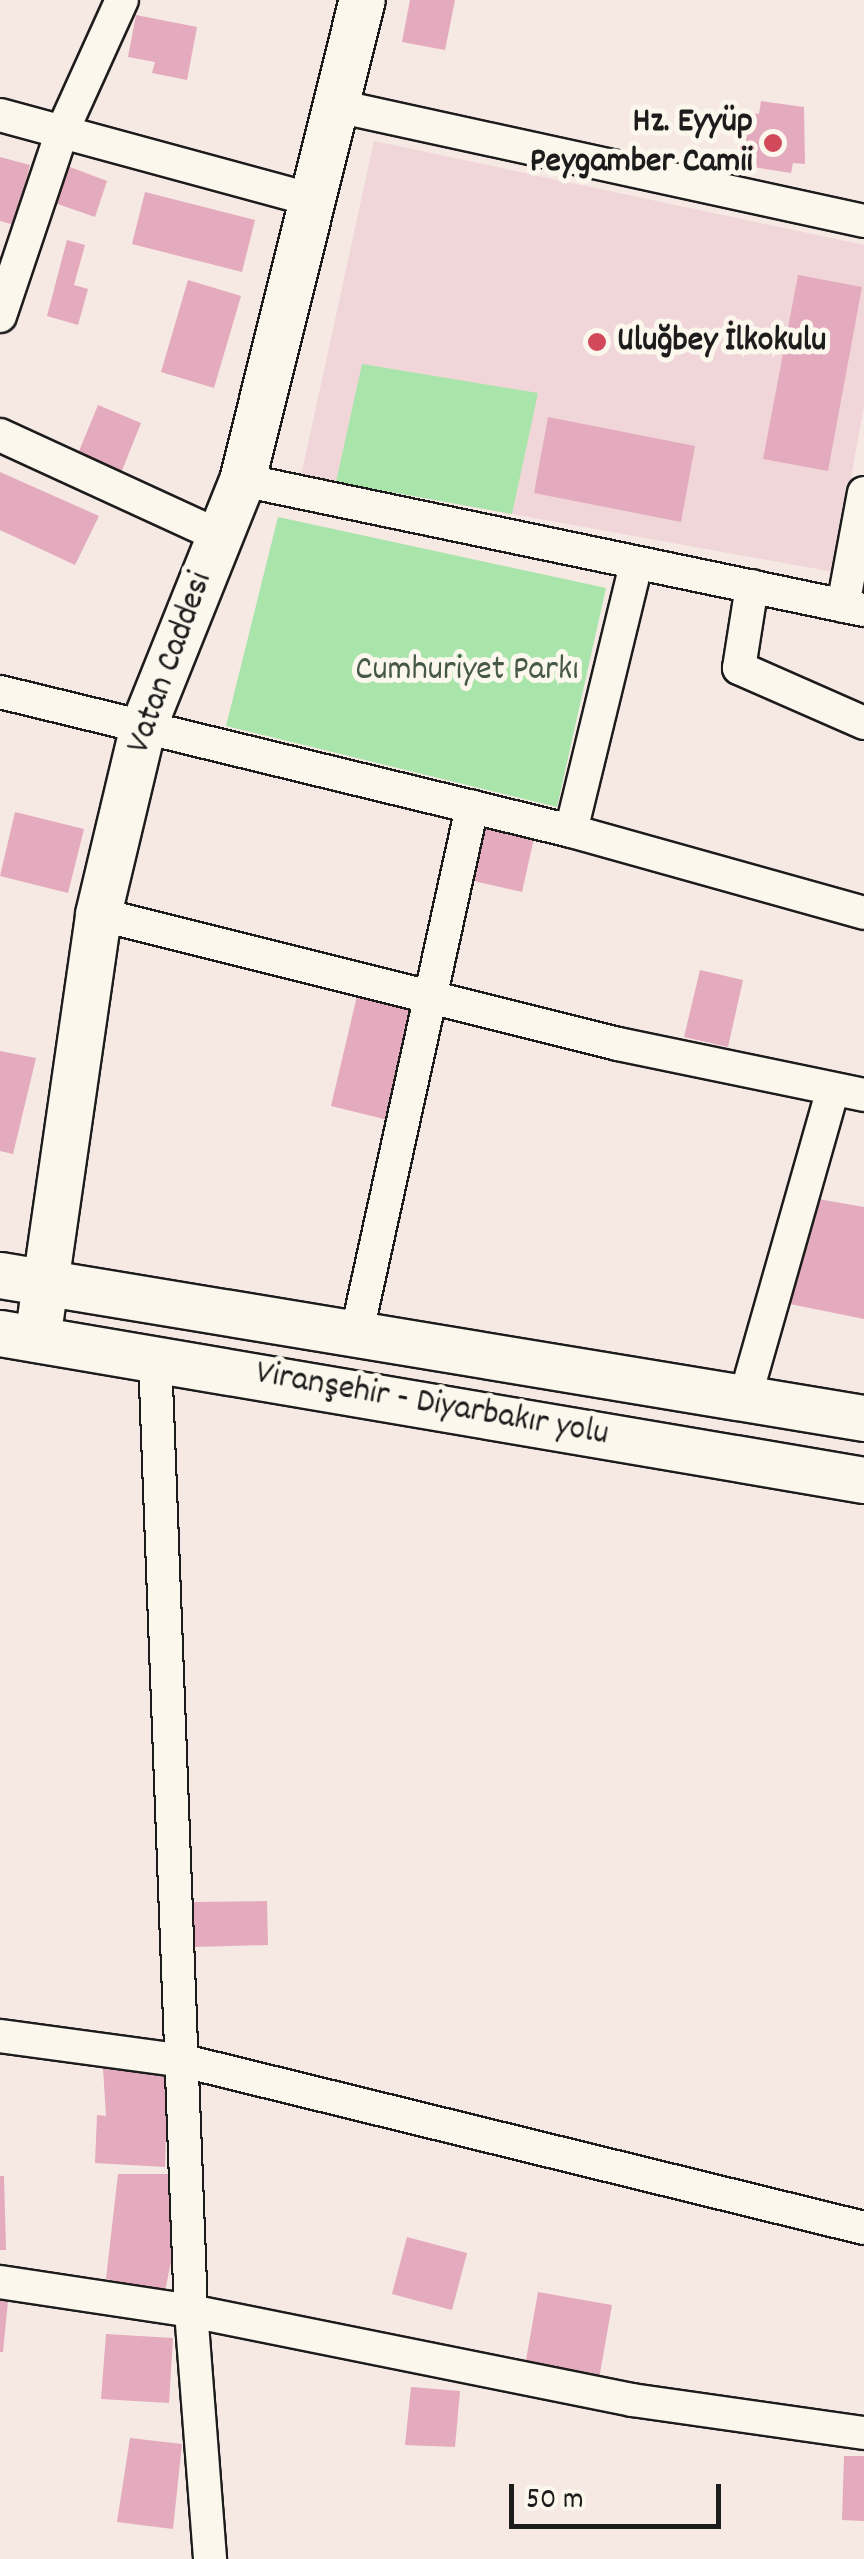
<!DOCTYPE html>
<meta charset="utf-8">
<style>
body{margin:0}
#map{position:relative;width:864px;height:2559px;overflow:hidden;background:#f6e8e3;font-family:Dekko,sans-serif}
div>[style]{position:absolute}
.built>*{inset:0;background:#f0d6d8}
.green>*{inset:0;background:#a9e5ab}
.building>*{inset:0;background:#e3abbd}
.roads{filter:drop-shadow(2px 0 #1c1c1c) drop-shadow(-2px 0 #1c1c1c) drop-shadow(0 2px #1c1c1c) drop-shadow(0 -2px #1c1c1c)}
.street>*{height:32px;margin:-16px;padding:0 16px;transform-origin:16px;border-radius:16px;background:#fbf7ec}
.secondary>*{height:45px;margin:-22.5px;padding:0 22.5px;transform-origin:22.5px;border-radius:22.5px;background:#fbf7ec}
.dots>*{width:28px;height:28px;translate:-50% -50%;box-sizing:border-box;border:5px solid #fbf7ec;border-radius:50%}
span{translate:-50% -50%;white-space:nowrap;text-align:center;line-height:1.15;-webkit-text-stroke:10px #fbf7ec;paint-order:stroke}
.poi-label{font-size:35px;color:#1c1c1c;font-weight:700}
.right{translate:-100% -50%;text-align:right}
.left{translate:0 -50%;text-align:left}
.street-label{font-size:35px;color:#1c1c1c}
.park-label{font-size:35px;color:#465847}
.scale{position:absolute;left:509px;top:2484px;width:212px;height:45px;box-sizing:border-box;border:5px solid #1c1c1c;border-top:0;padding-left:12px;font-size:30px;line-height:35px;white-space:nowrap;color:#1c1c1c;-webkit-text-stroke:8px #fbf7ec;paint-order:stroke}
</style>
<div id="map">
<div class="built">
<div style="clip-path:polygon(374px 141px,864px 245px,864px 406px,834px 572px,301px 476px)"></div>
</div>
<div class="green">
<div style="clip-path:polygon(362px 364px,538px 393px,512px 514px,336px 482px)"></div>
<div style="clip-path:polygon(278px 517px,606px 588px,557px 807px,226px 726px)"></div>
</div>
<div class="building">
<div style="clip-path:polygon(410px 0,455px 0,445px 50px,402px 42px)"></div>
<div style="clip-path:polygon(136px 15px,197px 27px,187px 80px,152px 73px,155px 62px,128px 57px)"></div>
<div style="clip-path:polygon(761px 101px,804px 107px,805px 164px,793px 163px,791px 173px,747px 166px,749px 152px,737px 150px,743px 112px,759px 114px)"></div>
<div style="clip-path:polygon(0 157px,30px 165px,15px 225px,0 221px)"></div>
<div style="clip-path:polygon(62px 164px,107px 181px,95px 217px,49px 201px)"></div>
<div style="clip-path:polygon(145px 192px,255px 220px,242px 272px,132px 244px)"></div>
<div style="clip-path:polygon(67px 240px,85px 245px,74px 285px,88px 289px,78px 325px,47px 316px)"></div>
<div style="clip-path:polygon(798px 275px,862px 287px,828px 471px,763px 459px)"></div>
<div style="clip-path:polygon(188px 280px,241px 296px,214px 388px,161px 372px)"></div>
<div style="clip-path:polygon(98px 405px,141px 423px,119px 478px,75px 461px)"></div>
<div style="clip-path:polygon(548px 417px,695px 446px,681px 522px,534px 493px)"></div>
<div style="clip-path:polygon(0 472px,99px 516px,75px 565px,0 530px)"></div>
<div style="clip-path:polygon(15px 812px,84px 829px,68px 893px,0 876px)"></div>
<div style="clip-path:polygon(480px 826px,534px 838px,522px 892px,469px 880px)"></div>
<div style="clip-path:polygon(700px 970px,743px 980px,728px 1047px,684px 1037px)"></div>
<div style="clip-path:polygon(357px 996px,414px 1009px,388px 1120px,331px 1106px)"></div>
<div style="clip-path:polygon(0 1051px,36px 1058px,13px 1154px,0 1151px)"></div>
<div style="clip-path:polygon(812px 1198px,864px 1207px,864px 1319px,785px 1303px)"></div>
<div style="clip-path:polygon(267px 1901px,268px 1945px,194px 1947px,193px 1902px)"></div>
<div style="clip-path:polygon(103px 2068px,168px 2071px,165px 2167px,95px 2163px,97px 2115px,106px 2116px)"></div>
<div style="clip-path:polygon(118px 2174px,171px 2174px,174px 2247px,165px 2291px,106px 2279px)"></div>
<div style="clip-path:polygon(0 2176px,4px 2176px,6px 2250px,0 2250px)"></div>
<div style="clip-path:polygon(407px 2237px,467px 2253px,452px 2310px,392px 2294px)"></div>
<div style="clip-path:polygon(538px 2292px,612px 2305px,599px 2379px,525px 2366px)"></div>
<div style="clip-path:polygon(0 2300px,8px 2301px,3px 2352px,0 2352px)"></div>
<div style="clip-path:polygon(106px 2334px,173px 2338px,169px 2403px,101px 2399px)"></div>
<div style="clip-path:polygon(411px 2387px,460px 2391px,455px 2447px,405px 2445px)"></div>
<div style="clip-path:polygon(130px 2438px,182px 2444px,173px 2529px,117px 2522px)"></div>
<div style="clip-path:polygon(844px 2456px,864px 2456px,864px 2521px,842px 2520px)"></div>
</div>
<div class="roads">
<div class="street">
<div style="left:337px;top:106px;width:539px;rotate:12.31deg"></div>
<div style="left:0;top:115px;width:324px;rotate:15.2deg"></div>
<div style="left:0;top:316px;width:194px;rotate:-71.4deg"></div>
<div style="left:62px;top:132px;width:145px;rotate:-65.6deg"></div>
<div style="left:0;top:435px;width:239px;rotate:24.7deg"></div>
<div style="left:242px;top:480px;width:635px;rotate:11.81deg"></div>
<div style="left:752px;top:586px;width:83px;rotate:99deg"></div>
<div style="left:739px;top:668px;width:137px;rotate:23.7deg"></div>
<div style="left:843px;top:606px;width:115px;rotate:-79.5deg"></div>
<div style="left:0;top:692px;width:588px;rotate:13.68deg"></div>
<div style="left:571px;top:831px;width:304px;rotate:15.6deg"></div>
<div style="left:571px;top:831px;width:274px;rotate:-76.3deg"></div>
<div style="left:98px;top:914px;width:536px;rotate:14.04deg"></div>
<div style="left:618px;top:1044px;width:251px;rotate:11.7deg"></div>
<div style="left:356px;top:1336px;width:542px;rotate:-77.63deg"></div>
<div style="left:155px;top:1357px;width:955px;rotate:87.84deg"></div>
<div style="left:191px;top:2311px;width:249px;rotate:85.6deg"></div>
<div style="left:745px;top:1398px;width:321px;rotate:-74.1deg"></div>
<div style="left:0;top:2036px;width:186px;rotate:7.7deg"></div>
<div style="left:184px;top:2061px;width:700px;rotate:13.8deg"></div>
<div style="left:0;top:2282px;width:193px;rotate:8.6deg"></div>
<div style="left:191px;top:2311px;width:450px;rotate:11.4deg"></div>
<div style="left:632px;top:2400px;width:234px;rotate:8.1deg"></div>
</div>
<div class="secondary">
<div style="left:0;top:1275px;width:876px;rotate:9.4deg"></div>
<div style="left:0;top:1333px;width:876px;rotate:9.66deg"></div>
<div style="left:37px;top:1339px;width:429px;rotate:-81.8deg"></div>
<div style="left:98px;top:914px;width:190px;rotate:-76.6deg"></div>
<div style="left:142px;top:729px;width:268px;rotate:-68.1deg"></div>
<div style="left:242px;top:480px;width:495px;rotate:-76deg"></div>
</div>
</div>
<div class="dots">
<div style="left:773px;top:143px;background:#d1495b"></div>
<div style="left:597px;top:342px;background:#d1495b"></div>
</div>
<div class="poi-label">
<span class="right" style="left:753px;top:143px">Hz. Eyyüp<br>Peygamber Camii</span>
<span class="left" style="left:617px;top:342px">Uluğbey İlkokulu</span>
</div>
<div class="street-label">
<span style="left:171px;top:663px;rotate:-70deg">Vatan Caddesi</span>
<span style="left:432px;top:1405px;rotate:10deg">Viranşehir - Diyarbakır yolu</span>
</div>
<div class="park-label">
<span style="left:467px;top:671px">Cumhuriyet Parkı</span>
</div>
<div class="scale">50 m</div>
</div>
